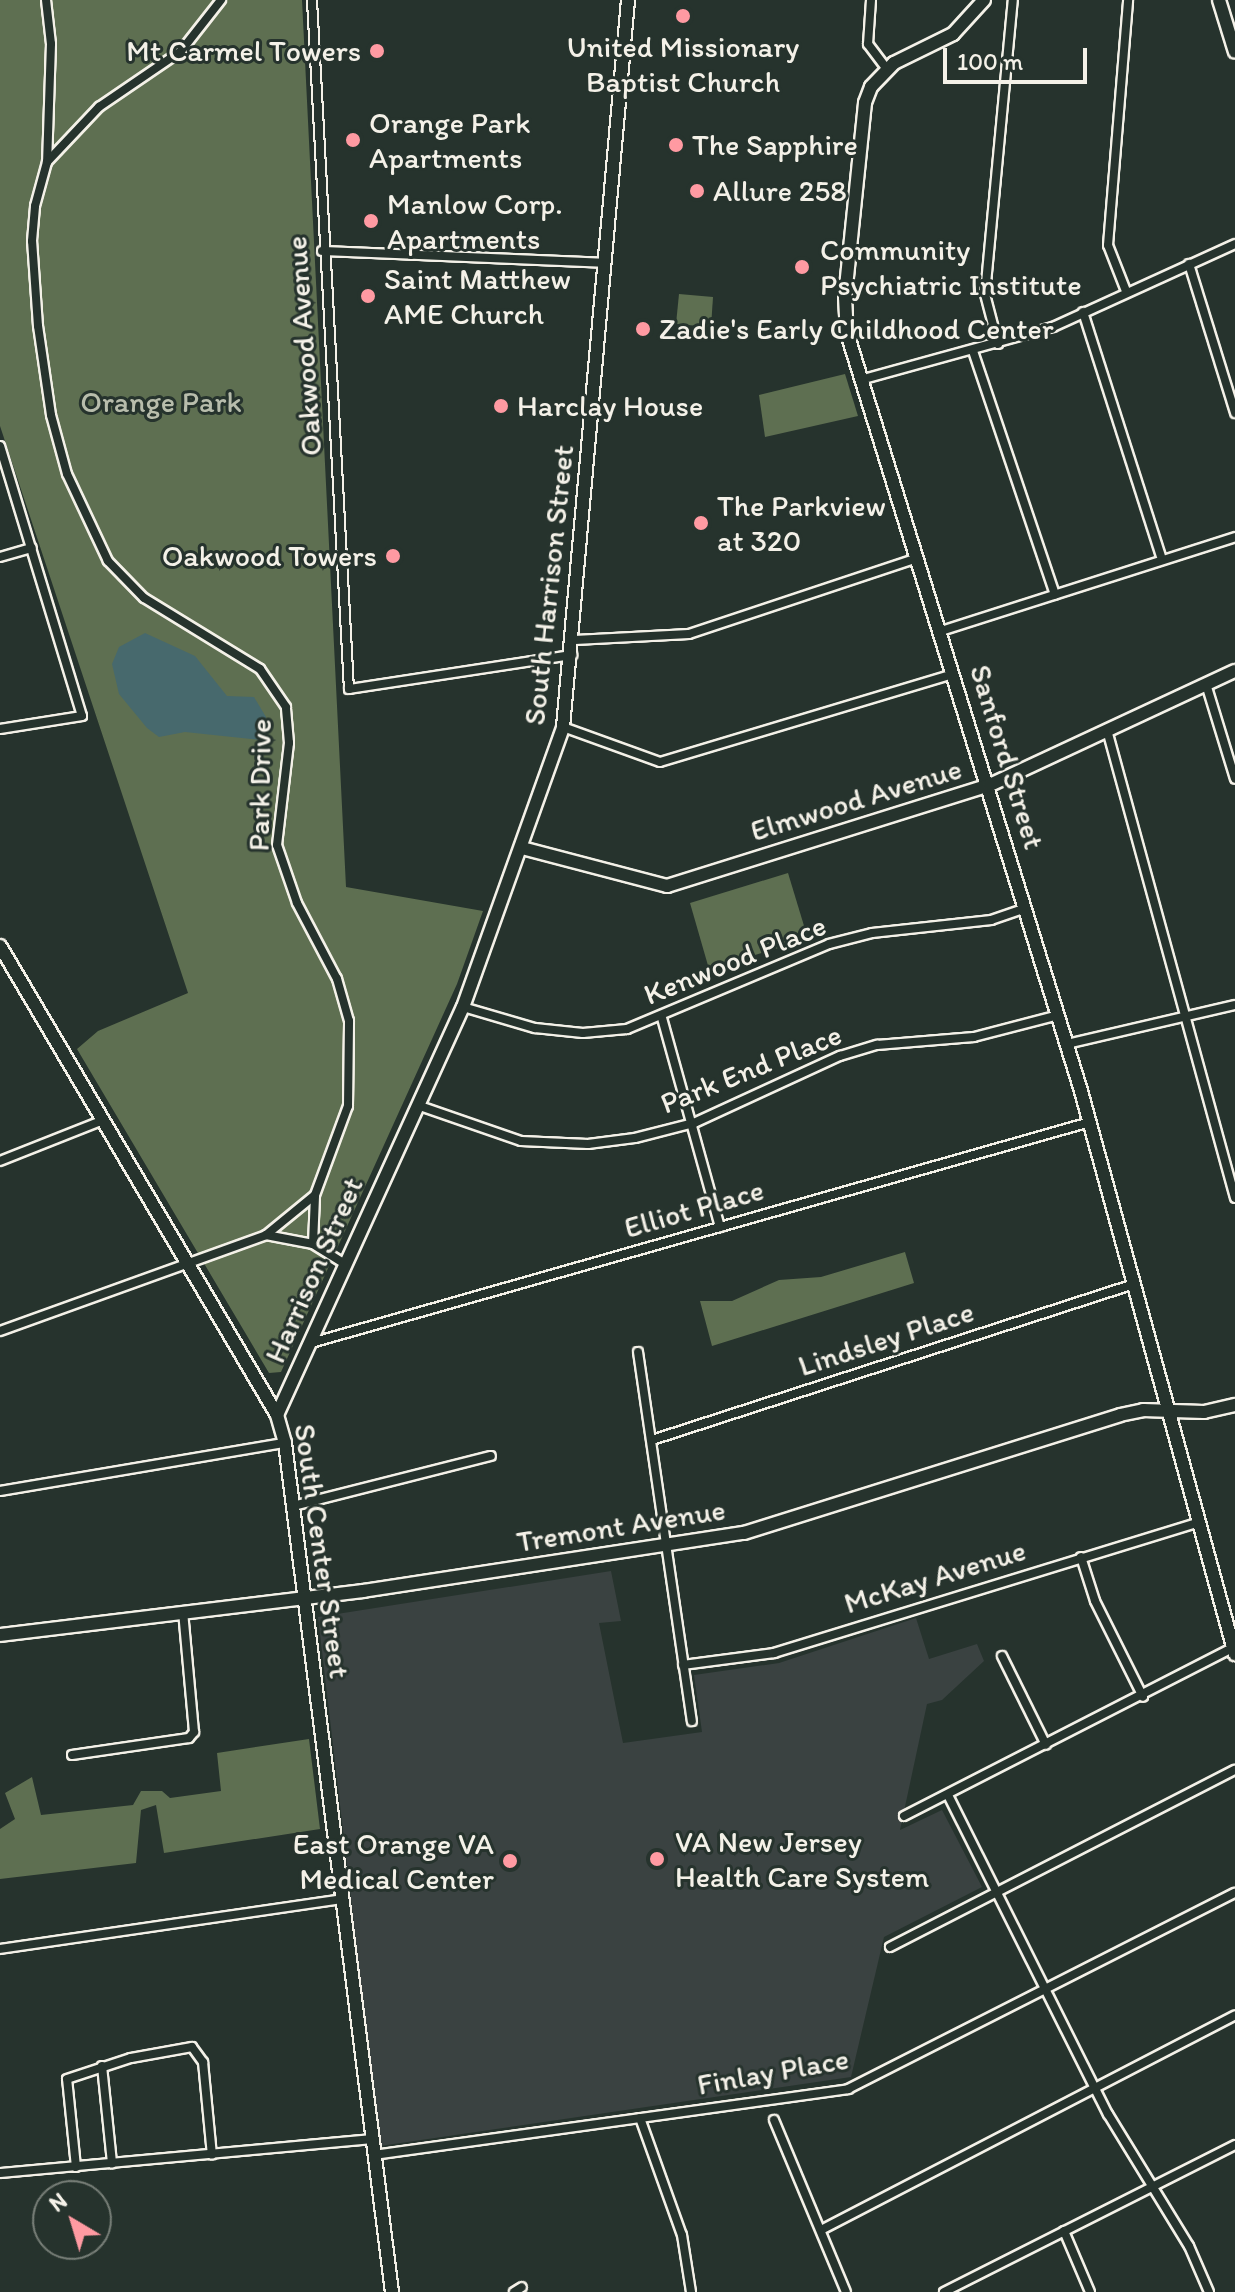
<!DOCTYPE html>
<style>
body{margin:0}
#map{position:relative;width:1235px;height:2292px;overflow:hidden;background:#26332d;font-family:Itim,sans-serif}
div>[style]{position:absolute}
.built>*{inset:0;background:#3a4241}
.green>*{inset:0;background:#5e6f51}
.water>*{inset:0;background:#47696d}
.roads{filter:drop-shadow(2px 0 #f4f1e8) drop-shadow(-2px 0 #f4f1e8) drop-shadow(0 2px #f4f1e8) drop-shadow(0 -2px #f4f1e8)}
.street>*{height:8px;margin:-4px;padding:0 4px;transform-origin:4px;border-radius:4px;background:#26332d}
.secondary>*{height:12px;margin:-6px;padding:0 6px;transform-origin:6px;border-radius:6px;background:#26332d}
.dots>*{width:22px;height:22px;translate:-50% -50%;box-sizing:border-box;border:4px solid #26332d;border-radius:50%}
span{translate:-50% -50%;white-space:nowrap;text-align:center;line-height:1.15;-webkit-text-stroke:6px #26332d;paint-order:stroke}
.poi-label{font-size:30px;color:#f4f1e8}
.right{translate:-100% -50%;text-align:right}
.left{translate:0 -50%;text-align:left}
.street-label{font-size:30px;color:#f4f1e8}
.park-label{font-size:30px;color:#b8bdac}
.north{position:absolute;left:32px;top:2180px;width:80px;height:80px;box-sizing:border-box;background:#26332d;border:2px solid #787f78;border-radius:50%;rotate:322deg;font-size:22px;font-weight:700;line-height:32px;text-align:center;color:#f4f1e8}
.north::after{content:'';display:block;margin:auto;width:28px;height:36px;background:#ff9aa2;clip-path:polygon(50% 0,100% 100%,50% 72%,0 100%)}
.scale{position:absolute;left:943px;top:48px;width:144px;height:36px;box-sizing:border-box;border:4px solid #f4f1e8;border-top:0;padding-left:10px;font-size:24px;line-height:28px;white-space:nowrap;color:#f4f1e8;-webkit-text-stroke:6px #26332d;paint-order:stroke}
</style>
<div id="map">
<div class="built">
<div style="clip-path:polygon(611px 1571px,621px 1621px,599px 1623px,623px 1743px,702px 1732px,694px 1675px,779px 1663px,916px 1618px,929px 1659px,977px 1644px,984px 1661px,942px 1700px,927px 1704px,900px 1830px,942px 1810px,982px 1887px,884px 1937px,851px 2077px,380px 2146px,318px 1617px)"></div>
</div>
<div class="green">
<div style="clip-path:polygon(0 0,302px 0,346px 887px,483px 911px,457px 984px,281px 1372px,269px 1373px,77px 1049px,98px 1031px,188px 993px,0 426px)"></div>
<div style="clip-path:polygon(679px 294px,713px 297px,711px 327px,676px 324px)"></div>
<div style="clip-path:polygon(845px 374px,858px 416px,765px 437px,759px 395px)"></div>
<div style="clip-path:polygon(788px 873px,808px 939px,709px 969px,690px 903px)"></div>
<div style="clip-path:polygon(905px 1252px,914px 1283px,712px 1346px,700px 1301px,732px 1301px,779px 1280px,821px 1277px)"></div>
<div style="clip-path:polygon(309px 1739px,320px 1829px,164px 1853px,156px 1805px,141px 1810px,136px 1863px,0 1879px,0 1829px,15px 1819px,5px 1793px,32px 1777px,41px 1815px,133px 1805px,141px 1791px,162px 1791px,170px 1798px,221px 1791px,217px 1753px)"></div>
</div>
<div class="water">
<div style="clip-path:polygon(145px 633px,195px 656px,227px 696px,254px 697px,266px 717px,261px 740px,185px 732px,159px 737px,147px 728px,119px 694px,112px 664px,119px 647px)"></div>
</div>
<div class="roads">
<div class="street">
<div style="left:46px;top:0;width:44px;rotate:83.5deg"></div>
<div style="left:51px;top:44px;width:118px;rotate:91.9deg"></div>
<div style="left:312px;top:0;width:690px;rotate:86.93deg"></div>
<div style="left:349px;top:689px;width:226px;rotate:-8.7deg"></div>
<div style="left:871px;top:0;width:44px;rotate:93.9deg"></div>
<div style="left:868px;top:44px;width:31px;rotate:53deg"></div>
<div style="left:322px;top:251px;width:283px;rotate:2.4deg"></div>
<div style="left:1189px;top:264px;width:156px;rotate:72.8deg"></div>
<div style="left:1126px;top:291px;width:49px;rotate:-111.4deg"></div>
<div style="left:1108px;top:245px;width:246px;rotate:-85.3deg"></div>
<div style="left:1083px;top:312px;width:260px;rotate:72.3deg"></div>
<div style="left:998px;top:344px;width:52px;rotate:-104.6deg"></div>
<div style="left:985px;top:294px;width:295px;rotate:-84.6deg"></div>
<div style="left:973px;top:351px;width:257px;rotate:71.4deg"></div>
<div style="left:860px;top:380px;width:200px;rotate:-15.4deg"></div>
<div style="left:1053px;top:327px;width:200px;rotate:-24.5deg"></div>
<div style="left:0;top:446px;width:282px;rotate:73.1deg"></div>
<div style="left:82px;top:716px;width:83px;rotate:171deg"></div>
<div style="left:0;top:557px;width:33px;rotate:-16deg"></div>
<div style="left:941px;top:631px;width:309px;rotate:-17.7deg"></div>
<div style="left:575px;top:640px;width:114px;rotate:-3deg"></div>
<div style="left:689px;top:634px;width:240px;rotate:-18.4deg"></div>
<div style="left:1206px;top:684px;width:99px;rotate:73deg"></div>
<div style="left:563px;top:727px;width:103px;rotate:19.8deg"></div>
<div style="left:660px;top:762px;width:307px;rotate:-16.7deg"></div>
<div style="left:1107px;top:730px;width:485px;rotate:74.7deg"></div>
<div style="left:463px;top:1007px;width:75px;rotate:16.3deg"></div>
<div style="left:535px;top:1028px;width:48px;rotate:5.9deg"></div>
<div style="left:583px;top:1033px;width:44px;rotate:-5.2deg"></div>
<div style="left:627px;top:1029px;width:219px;rotate:-22.8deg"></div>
<div style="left:829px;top:944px;width:44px;rotate:-14.3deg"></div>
<div style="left:872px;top:933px;width:120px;rotate:-6.2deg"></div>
<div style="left:991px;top:920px;width:37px;rotate:-19deg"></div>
<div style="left:662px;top:1018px;width:217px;rotate:74.5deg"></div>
<div style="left:1067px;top:1044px;width:172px;rotate:-13.1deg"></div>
<div style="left:417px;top:1105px;width:110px;rotate:19.1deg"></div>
<div style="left:521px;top:1141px;width:67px;rotate:2.6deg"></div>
<div style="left:588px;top:1144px;width:47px;rotate:-7.3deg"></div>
<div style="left:635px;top:1138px;width:61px;rotate:-14.3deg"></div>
<div style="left:694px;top:1123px;width:161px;rotate:-24.7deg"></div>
<div style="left:840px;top:1056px;width:39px;rotate:-17deg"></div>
<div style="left:877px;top:1045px;width:97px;rotate:-4.7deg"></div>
<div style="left:974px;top:1037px;width:88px;rotate:-14.5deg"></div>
<div style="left:0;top:1161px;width:109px;rotate:-21.6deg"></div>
<div style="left:266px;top:1235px;width:48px;rotate:10.8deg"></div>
<div style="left:313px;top:1244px;width:38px;rotate:32deg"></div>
<div style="left:313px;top:1244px;width:48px;rotate:-87.6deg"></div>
<div style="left:0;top:1331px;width:283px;rotate:-19.8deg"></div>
<div style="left:266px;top:1235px;width:63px;rotate:-39.2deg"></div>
<div style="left:315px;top:1195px;width:95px;rotate:-69.7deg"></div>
<div style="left:348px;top:1106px;width:85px;rotate:-89.3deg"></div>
<div style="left:349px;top:1021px;width:44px;rotate:-105.9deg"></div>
<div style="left:337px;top:979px;width:86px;rotate:-117.8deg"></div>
<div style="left:297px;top:903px;width:61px;rotate:-109deg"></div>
<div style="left:277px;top:845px;width:103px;rotate:-83.3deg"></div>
<div style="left:289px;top:743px;width:36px;rotate:-95deg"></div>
<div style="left:286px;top:707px;width:46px;rotate:-124.4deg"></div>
<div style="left:260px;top:669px;width:136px;rotate:-148.5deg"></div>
<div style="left:144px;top:598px;width:52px;rotate:-134.2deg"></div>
<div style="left:108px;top:561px;width:96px;rotate:-115.2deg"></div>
<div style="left:67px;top:474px;width:61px;rotate:-105.2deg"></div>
<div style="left:51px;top:415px;width:90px;rotate:-98.3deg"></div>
<div style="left:38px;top:326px;width:85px;rotate:-94deg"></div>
<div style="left:32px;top:241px;width:35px;rotate:-85deg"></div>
<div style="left:35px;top:206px;width:46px;rotate:-74.7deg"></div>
<div style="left:47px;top:162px;width:76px;rotate:-46.6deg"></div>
<div style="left:99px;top:107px;width:99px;rotate:-34.3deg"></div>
<div style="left:181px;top:51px;width:65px;rotate:-51.9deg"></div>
<div style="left:311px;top:1343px;width:810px;rotate:-15.84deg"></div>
<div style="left:638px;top:1352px;width:373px;rotate:81.7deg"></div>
<div style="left:652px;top:1440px;width:507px;rotate:-17.93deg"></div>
<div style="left:0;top:1491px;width:289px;rotate:-9.6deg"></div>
<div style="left:293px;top:1506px;width:204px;rotate:-14.2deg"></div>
<div style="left:1081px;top:1557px;width:46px;rotate:72.3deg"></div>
<div style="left:1095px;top:1601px;width:107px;rotate:63.4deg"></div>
<div style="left:1002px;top:1656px;width:99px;rotate:63.7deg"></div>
<div style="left:683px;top:1665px;width:92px;rotate:-7.5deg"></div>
<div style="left:774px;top:1653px;width:445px;rotate:-17.1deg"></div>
<div style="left:72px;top:1755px;width:118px;rotate:-8.3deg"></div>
<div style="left:189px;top:1738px;width:8px;rotate:-50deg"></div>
<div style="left:194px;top:1732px;width:121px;rotate:-95.2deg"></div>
<div style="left:948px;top:1795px;width:357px;rotate:63.4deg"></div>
<div style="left:1108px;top:2114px;width:155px;rotate:58.5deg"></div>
<div style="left:1189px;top:2246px;width:50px;rotate:66.5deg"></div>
<div style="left:904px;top:1816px;width:369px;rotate:-27.1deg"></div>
<div style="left:890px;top:1947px;width:388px;rotate:-27.2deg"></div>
<div style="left:0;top:1949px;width:345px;rotate:-8.3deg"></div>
<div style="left:102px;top:2066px;width:98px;rotate:84.1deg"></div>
<div style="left:640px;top:2118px;width:124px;rotate:70.3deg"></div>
<div style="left:682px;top:2235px;width:58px;rotate:81deg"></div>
<div style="left:774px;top:2120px;width:186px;rotate:67.3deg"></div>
<div style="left:374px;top:2155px;width:479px;rotate:-7.9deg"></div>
<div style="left:848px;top:2089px;width:434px;rotate:-26.9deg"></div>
<div style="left:76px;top:2167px;width:88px;rotate:-95.8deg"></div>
<div style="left:67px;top:2079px;width:67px;rotate:-18.2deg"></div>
<div style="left:131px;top:2058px;width:62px;rotate:-10.2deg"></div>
<div style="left:192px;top:2047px;width:19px;rotate:54deg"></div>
<div style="left:203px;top:2062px;width:93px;rotate:84.5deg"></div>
<div style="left:0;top:2173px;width:373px;rotate:-5.2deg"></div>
<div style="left:821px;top:2230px;width:466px;rotate:-27.4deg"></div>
<div style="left:1064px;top:2231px;width:66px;rotate:66.9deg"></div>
<div style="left:514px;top:2292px;width:9px;rotate:-32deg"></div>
<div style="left:944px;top:2292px;width:326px;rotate:-26.8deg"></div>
</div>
<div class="secondary">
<div style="left:984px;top:0;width:46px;rotate:132.4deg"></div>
<div style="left:953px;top:34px;width:66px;rotate:153.8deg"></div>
<div style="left:894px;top:63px;width:33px;rotate:134deg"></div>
<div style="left:871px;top:87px;width:17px;rotate:111deg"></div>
<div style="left:865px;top:103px;width:195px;rotate:95.9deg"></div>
<div style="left:845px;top:297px;width:36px;rotate:87deg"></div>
<div style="left:847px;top:333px;width:793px;rotate:72.84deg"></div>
<div style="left:1081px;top:1091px;width:584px;rotate:74.7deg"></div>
<div style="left:1219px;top:0;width:54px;rotate:72.9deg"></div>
<div style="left:522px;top:848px;width:150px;rotate:14.7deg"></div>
<div style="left:667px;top:886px;width:338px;rotate:-17.4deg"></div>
<div style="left:990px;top:785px;width:270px;rotate:-25deg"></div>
<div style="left:0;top:946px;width:545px;rotate:59.43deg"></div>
<div style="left:277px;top:1415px;width:29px;rotate:74deg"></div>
<div style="left:285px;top:1443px;width:856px;rotate:82.82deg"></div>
<div style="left:277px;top:1415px;width:448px;rotate:-65.5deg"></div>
<div style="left:463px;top:1007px;width:297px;rotate:-70.3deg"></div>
<div style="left:563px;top:727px;width:730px;rotate:-84.89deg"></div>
<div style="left:0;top:1635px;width:366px;rotate:-6.9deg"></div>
<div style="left:363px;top:1591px;width:385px;rotate:-8.7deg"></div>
<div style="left:744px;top:1533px;width:394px;rotate:-17.4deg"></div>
<div style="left:1120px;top:1415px;width:24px;rotate:-12deg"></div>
<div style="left:1143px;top:1410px;width:61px;rotate:1.9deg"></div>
<div style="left:1204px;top:1412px;width:32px;rotate:-13deg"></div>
</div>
</div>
<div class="dots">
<div style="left:683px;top:16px;background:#ff9aa2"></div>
<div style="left:377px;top:51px;background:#ff9aa2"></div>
<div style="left:353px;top:140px;background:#ff9aa2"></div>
<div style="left:676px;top:145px;background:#ff9aa2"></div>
<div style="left:697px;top:191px;background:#ff9aa2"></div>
<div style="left:371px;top:221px;background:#ff9aa2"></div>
<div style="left:802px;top:267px;background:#ff9aa2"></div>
<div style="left:368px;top:296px;background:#ff9aa2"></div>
<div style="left:643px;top:329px;background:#ff9aa2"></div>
<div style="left:501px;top:406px;background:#ff9aa2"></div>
<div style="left:701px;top:523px;background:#ff9aa2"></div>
<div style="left:393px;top:556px;background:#ff9aa2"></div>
<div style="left:657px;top:1859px;background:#ff9aa2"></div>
<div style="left:510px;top:1861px;background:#ff9aa2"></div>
</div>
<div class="poi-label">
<span style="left:683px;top:64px">United Missionary<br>Baptist Church</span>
<span class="right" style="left:361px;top:51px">Mt Carmel Towers</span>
<span class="left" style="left:369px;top:140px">Orange Park<br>Apartments</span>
<span class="left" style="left:692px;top:145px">The Sapphire</span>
<span class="left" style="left:713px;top:191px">Allure 258</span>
<span class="left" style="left:387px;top:221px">Manlow Corp.<br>Apartments</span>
<span class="left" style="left:820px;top:267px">Community<br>Psychiatric Institute</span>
<span class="left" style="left:384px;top:296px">Saint Matthew<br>AME Church</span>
<span class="left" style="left:659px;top:329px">Zadie's Early Childhood Center</span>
<span class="left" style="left:517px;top:406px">Harclay House</span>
<span class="left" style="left:717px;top:523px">The Parkview<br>at 320</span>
<span class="right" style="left:377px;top:556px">Oakwood Towers</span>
<span class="left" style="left:675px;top:1859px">VA New Jersey<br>Health Care System</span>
<span class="right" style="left:494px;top:1861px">East Orange VA<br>Medical Center</span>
</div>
<div class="street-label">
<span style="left:304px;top:346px;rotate:-94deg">Oakwood Avenue</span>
<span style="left:549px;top:585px;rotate:-84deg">South Harrison Street</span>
<span style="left:1007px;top:757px;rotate:73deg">Sanford Street</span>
<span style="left:260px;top:785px;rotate:-89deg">Park Drive</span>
<span style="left:856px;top:800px;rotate:-17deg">Elmwood Avenue</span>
<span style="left:735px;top:960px;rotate:-22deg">Kenwood Place</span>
<span style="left:751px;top:1069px;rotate:-22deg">Park End Place</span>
<span style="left:694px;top:1209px;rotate:-16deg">Elliot Place</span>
<span style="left:314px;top:1270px;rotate:-66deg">Harrison Street</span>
<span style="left:886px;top:1339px;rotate:-18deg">Lindsley Place</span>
<span style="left:621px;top:1526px;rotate:-9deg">Tremont Avenue</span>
<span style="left:322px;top:1551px;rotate:82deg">South Center Street</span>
<span style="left:935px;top:1577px;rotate:-17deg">McKay Avenue</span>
<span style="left:773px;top:2072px;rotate:-10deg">Finlay Place</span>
</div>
<div class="park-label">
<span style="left:161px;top:402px">Orange Park</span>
</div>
<div class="north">N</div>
<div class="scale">100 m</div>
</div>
